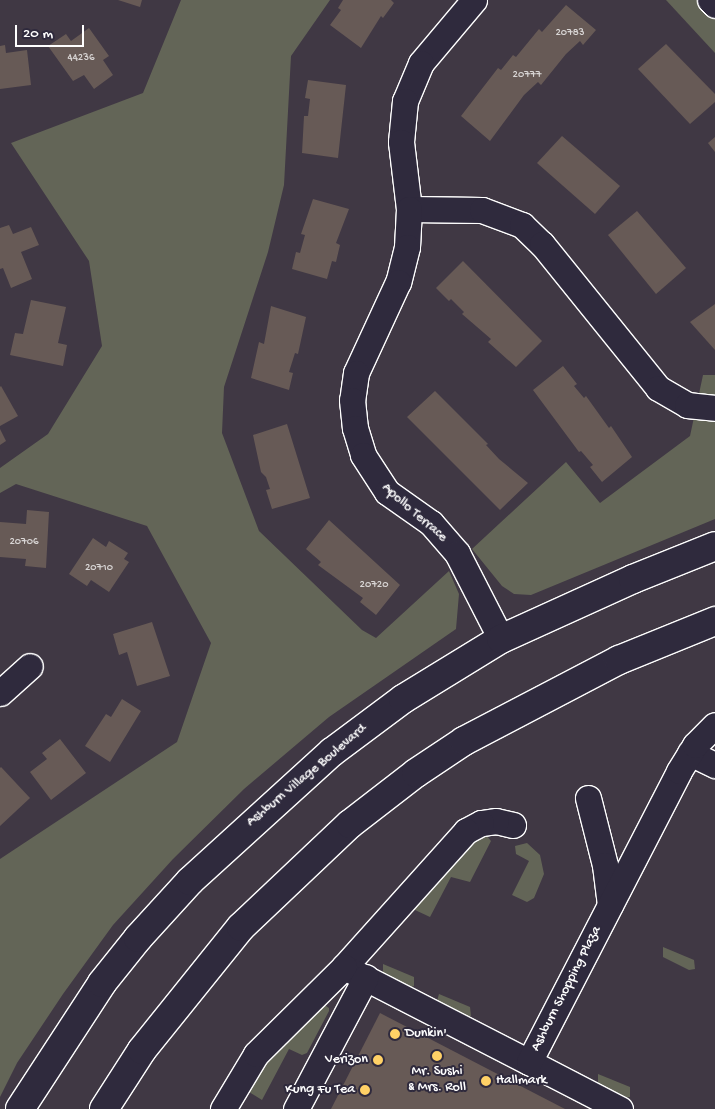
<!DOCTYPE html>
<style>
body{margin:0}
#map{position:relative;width:715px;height:1109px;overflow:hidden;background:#403844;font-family:"Gochi Hand",sans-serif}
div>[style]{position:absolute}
.green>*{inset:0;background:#636557}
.building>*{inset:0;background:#675a56}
.roads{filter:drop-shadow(1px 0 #fff) drop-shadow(-1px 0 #fff) drop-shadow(0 1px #fff) drop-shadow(0 -1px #fff)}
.minor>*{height:25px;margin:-12.5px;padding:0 12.5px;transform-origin:12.5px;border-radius:12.5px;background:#2f2a3d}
.major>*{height:28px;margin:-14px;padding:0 14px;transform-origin:14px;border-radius:14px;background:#2f2a3d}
.dots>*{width:14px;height:14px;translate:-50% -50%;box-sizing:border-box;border:2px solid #2f2a3d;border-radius:50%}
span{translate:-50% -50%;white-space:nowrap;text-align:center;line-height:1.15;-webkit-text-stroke:4px #2f2a3d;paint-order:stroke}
.number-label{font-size:11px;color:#d9d6d5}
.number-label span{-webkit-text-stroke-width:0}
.street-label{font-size:14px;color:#fff}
.poi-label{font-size:14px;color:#fff}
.left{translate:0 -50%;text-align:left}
.right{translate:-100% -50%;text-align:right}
.scale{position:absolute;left:15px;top:25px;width:69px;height:22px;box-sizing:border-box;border:2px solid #fff;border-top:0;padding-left:6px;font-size:15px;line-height:18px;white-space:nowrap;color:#fff;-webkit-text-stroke:4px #2f2a3d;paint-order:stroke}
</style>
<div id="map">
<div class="green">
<div style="clip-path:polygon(181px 0,330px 0,291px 56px,284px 185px,268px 252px,224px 387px,222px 433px,259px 531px,362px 630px,376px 638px,449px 571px,459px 594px,456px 629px,329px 717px,244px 789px,173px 859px,113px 925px,63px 994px,17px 1063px,0 1097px,0 859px,177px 742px,211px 643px,147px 526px,16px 484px,0 493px,0 468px,48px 434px,102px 346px,89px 261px,11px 143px,143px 93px)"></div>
<div style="clip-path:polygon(666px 0,715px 0,715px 53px)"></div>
<div style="clip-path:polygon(703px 375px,715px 375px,715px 519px,531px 595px,514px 594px,502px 586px,472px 549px,566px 462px,600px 503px,690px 436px)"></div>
<div style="clip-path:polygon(486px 835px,491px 841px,470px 882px,451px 877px,430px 917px,415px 910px,413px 907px,476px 838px)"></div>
<div style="clip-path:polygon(527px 843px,540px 855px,544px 874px,534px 898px,527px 902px,512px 895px,529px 861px,516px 854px,515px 846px)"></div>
<div style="clip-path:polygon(663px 947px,694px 960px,695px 969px,689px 970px,663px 957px)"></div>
<div style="clip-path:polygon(383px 964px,414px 977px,414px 986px,409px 988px,383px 975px)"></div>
<div style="clip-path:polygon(439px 994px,470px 1007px,471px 1016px,465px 1017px,437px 1001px)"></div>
<div style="clip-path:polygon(323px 1004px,329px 1008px,329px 1011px,307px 1053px,302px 1055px,289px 1049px,262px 1100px,249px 1092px,249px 1082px)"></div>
<div style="clip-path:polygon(598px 1074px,630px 1087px,630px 1097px,625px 1098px,598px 1085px)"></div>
</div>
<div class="building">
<div style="clip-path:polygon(118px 0,142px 0,140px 7px)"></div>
<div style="clip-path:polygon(343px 0,391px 0,394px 3px,383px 18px,381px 16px,361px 48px,330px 25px,341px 10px,338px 8px)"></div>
<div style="clip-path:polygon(566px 5px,596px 30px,583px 45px,580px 41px,566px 54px,541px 85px,538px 82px,524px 95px,490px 141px,461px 116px,498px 68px,501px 70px,513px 55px,516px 57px,539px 29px,542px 32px)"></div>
<div style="clip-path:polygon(89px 28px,109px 56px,103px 60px,113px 75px,94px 89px,84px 75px,73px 81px,48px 46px,66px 34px,71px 41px)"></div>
<div style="clip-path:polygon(666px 44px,715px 94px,715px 102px,690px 124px,638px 69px)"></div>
<div style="clip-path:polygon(5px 45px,6px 53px,27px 50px,31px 85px,0 89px,0 46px)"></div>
<div style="clip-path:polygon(308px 80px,346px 85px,338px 158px,302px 153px,304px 116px,308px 116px,310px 99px,305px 98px)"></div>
<div style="clip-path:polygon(562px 136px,620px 186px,595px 214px,537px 163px)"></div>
<div style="clip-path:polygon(715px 137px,715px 152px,708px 143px)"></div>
<div style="clip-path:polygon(313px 199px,349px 209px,336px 243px,340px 245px,336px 262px,332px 261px,327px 279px,292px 269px,296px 252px,300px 253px,305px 235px,301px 234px)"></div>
<div style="clip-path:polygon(637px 211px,686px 268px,656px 294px,608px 235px)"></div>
<div style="clip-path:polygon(9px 225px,13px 234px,31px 227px,39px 245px,21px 252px,32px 279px,11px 288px,3px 268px,0 269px,0 228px)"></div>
<div style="clip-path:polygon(463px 261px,542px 341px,516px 367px,488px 342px,491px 339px,462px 314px,464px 312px,451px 299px,449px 301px,436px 288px)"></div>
<div style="clip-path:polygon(31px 300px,66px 307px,58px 343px,67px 345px,63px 366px,10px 355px,15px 333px,23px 334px)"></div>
<div style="clip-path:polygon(715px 304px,715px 350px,690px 322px)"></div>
<div style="clip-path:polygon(271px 306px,306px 317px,298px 354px,295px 353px,289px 372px,293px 373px,289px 390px,251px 378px,259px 342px,264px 344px)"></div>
<div style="clip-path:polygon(563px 366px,577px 384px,574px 386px,584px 398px,586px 396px,609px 428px,611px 426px,632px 457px,602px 482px,590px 467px,593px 465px,581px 451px,579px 452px,533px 390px)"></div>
<div style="clip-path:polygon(1px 386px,18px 416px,0 426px,0 387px)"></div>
<div style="clip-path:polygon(435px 391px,488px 444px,486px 445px,499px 459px,528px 483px,500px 510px,407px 417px)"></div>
<div style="clip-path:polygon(287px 424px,310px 498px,272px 509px,266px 490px,270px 489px,266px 477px,261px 472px,253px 435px)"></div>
<div style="clip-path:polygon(0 429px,6px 441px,0 445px)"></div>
<div style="clip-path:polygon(27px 510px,49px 512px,46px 568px,25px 566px,26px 559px,0 557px,0 522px,26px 524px)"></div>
<div style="clip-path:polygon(329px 520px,400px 585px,376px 615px,360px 602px,363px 598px,318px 565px,321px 562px,306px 549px)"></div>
<div style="clip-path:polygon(93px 538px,106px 547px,109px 541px,128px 553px,124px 559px,129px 562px,109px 592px,91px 580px,87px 586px,69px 574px)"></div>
<div style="clip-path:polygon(152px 622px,170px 676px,137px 686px,127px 652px,119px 655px,113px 634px)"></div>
<div style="clip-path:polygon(122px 699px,141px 711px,110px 762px,85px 746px,106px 714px,111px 717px)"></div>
<div style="clip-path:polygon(60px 739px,86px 773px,51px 800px,30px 772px,47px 759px,42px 753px)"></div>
<div style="clip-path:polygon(1px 767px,30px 798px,0 826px,0 768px)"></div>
<div style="clip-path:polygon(380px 1013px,565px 1109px,331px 1109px)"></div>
</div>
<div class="roads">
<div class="minor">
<div style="left:474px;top:0;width:82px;rotate:130.1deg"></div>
<div style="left:421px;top:63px;width:41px;rotate:112.8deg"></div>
<div style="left:405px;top:101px;width:41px;rotate:95.6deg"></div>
<div style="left:401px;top:142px;width:67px;rotate:83.2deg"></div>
<div style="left:409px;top:209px;width:73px;rotate:0.8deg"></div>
<div style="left:482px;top:210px;width:43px;rotate:20.6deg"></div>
<div style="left:522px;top:225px;width:28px;rotate:44deg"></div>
<div style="left:542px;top:244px;width:185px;rotate:51.1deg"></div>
<div style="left:658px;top:388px;width:34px;rotate:30deg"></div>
<div style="left:687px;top:405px;width:28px;rotate:6deg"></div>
<div style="left:710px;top:0;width:7px;rotate:45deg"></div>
<div style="left:409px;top:209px;width:38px;rotate:93deg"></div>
<div style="left:407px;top:247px;width:36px;rotate:104deg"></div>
<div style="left:398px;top:282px;width:100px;rotate:114.8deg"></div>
<div style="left:356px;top:373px;width:27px;rotate:98deg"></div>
<div style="left:352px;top:400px;width:28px;rotate:84deg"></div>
<div style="left:355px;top:428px;width:28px;rotate:73deg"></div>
<div style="left:363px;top:455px;width:44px;rotate:57deg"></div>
<div style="left:387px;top:492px;width:54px;rotate:35.2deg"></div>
<div style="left:431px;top:523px;width:40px;rotate:49deg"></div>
<div style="left:457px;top:553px;width:97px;rotate:62.9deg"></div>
<div style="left:0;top:693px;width:40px;rotate:-42deg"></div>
<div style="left:690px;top:753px;width:28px;rotate:26deg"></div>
<div style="left:588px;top:798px;width:69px;rotate:75.8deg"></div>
<div style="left:605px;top:865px;width:40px;rotate:82.9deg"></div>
<div style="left:513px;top:825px;width:17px;rotate:-167deg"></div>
<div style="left:496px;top:821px;width:15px;rotate:172deg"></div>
<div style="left:481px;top:823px;width:17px;rotate:152deg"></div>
<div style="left:466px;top:831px;width:183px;rotate:131.9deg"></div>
<div style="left:344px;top:967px;width:208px;rotate:27.2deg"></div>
<div style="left:223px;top:1109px;width:64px;rotate:-59deg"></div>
<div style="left:256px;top:1054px;width:124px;rotate:-44.7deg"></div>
<div style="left:296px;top:1109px;width:149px;rotate:-62.1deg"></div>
<div style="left:620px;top:1109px;width:102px;rotate:-152.7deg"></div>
<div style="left:529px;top:1062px;width:327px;rotate:-62.7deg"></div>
<div style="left:679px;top:771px;width:31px;rotate:-58deg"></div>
<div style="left:695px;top:745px;width:28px;rotate:-45deg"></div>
</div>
<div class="major">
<div style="left:20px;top:1109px;width:150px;rotate:-56.9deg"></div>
<div style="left:102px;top:983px;width:58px;rotate:-51.3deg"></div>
<div style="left:138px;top:938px;width:77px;rotate:-47.6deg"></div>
<div style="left:190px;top:881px;width:192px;rotate:-42.3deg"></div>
<div style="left:332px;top:752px;width:89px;rotate:-36.7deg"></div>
<div style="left:403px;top:699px;width:115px;rotate:-31.5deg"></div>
<div style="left:501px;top:639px;width:145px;rotate:-24.4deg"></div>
<div style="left:633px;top:579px;width:88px;rotate:-21.9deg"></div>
<div style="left:104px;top:1109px;width:70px;rotate:-57.2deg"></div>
<div style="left:142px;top:1050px;width:158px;rotate:-51.2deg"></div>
<div style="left:241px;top:927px;width:150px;rotate:-43.4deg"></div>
<div style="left:350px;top:824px;width:83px;rotate:-37.7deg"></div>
<div style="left:416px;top:773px;width:58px;rotate:-33.7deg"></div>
<div style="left:464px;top:741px;width:175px;rotate:-27.6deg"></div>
<div style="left:619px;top:660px;width:104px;rotate:-22.1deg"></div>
</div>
</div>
<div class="dots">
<div style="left:395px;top:1034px;background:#ffd166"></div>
<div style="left:437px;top:1056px;background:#ffd166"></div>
<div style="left:378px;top:1060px;background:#ffd166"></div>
<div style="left:486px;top:1081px;background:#ffd166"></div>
<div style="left:365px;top:1090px;background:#ffd166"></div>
</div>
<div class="number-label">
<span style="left:570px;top:33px">20783</span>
<span style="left:81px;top:58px">44236</span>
<span style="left:527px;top:75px">20777</span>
<span style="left:24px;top:542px">20706</span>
<span style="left:99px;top:568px">20710</span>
<span style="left:374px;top:585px">20720</span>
</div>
<div class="street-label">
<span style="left:414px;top:513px;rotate:41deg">Apollo Terrace</span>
<span style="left:307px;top:776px;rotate:-40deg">Ashburn Village Boulevard</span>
<span style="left:567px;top:989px;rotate:-63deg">Ashburn Shopping Plaza</span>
</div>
<div class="poi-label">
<span class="left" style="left:405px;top:1034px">Dunkin'</span>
<span class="right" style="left:368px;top:1060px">Verizon</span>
<span style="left:437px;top:1080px">Mr. Sushi<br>&amp; Mrs. Roll</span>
<span class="left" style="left:496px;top:1081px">Hallmark</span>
<span class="right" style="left:355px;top:1090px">Kung Fu Tea</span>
</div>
<div class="scale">20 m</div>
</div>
